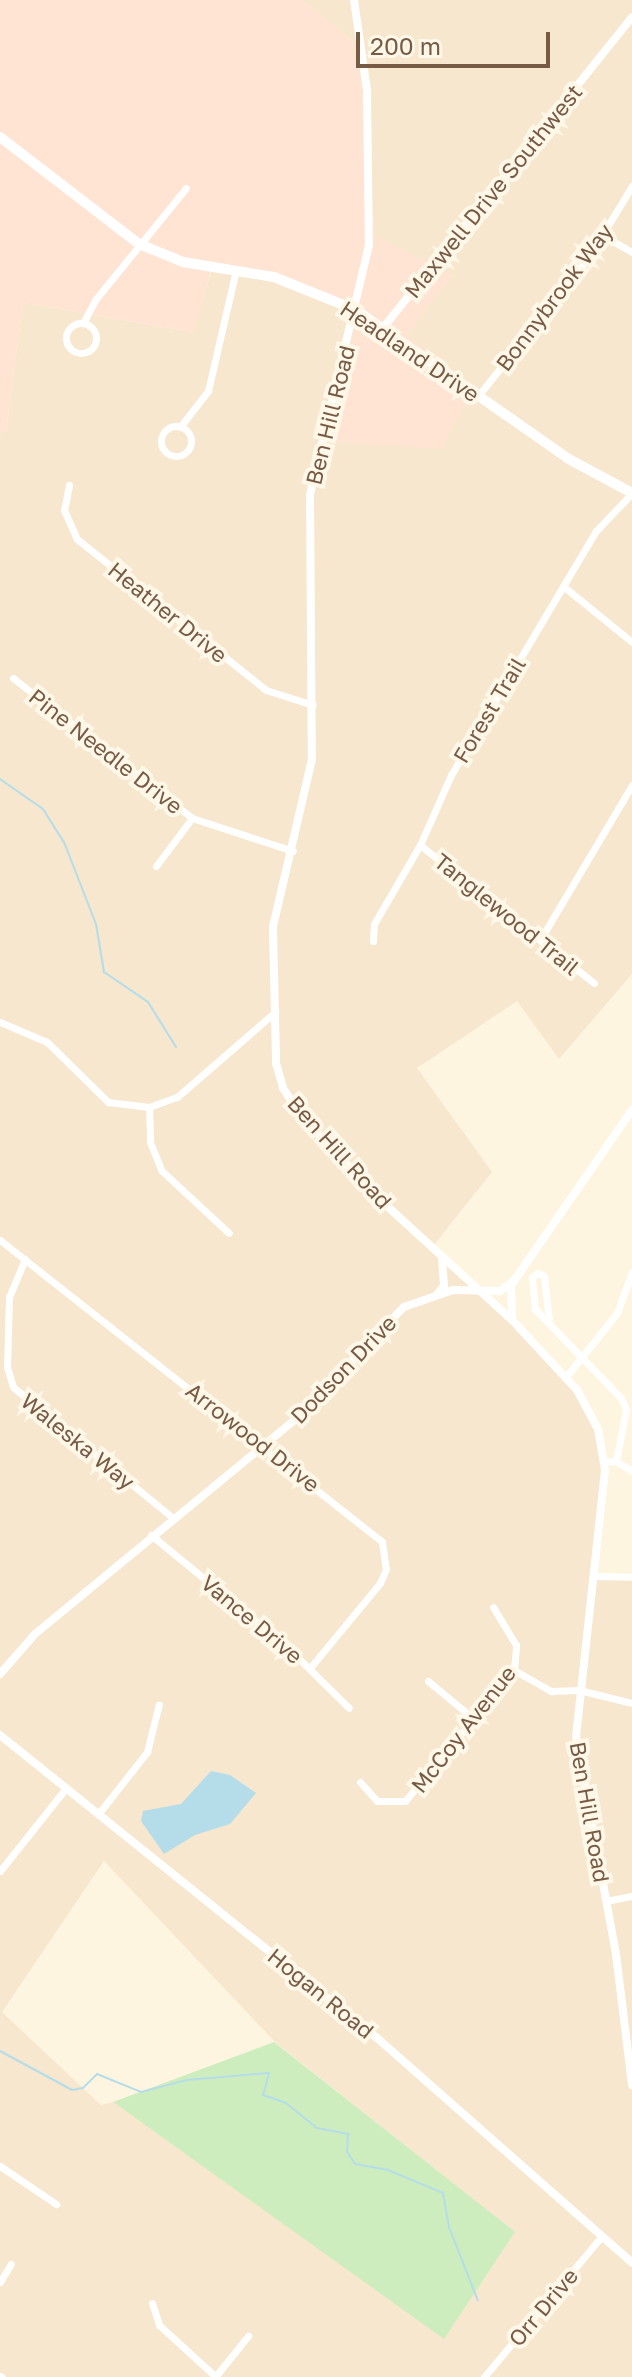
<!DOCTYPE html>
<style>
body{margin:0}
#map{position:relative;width:632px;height:2377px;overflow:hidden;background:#fef5e1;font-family:"Golos Text",sans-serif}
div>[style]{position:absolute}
.residential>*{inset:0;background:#f6e7ce}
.commercial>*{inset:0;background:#ffe4d4}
.green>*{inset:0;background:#ceedbe}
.water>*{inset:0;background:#b4dde9}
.stream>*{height:2px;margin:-1px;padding:0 1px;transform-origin:1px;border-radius:1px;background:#b4dde9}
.minor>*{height:7px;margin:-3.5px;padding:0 3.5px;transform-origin:3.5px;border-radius:3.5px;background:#fff}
.minor>.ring{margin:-3.5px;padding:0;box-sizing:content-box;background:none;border:7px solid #fff;border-radius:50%}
.tertiary>*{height:8px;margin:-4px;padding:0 4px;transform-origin:4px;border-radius:4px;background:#fff}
.secondary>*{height:10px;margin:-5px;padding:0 5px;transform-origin:5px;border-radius:5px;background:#fff}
span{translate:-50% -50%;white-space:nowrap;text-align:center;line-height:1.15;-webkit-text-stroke:8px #fff8e9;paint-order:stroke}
.street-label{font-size:22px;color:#775b45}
.scale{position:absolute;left:356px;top:32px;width:194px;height:36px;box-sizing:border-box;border:4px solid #775b45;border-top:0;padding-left:10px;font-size:24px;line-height:28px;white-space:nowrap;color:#775b45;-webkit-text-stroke:6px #fff8e9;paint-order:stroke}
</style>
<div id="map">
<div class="residential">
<div style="clip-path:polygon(evenodd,302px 0,632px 0,632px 974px,559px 1059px,517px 1001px,417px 1068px,492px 1172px,434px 1245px,529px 1335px,595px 1419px,607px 1469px,596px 1578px,632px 1576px,632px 2377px,0 2377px,0 433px,6px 432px,23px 303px,193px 332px,213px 266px,303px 288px,406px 335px,452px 275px,375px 237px,358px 46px,302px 0,104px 1861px,275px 2042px,514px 2232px,444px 2338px,113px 2102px,101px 2105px,2px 2012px,104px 1861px)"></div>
</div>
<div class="commercial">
<div style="clip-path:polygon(0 0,302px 0,358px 46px,375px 236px,453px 275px,406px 335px,473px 388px,441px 449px,329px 442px,358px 314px,303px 288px,212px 267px,194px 332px,23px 303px,6px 432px,0 433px)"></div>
</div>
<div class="green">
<div style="clip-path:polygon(274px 2042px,515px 2232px,444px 2339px,113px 2102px)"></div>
</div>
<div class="water">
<div style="clip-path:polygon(211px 1771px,230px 1775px,256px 1793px,230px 1824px,195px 1835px,164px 1854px,141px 1821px,143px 1811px,181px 1804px)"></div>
</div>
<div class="stream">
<div style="left:0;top:779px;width:52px;rotate:34.9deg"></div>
<div style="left:43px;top:809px;width:39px;rotate:58deg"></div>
<div style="left:64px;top:842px;width:88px;rotate:68.7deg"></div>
<div style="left:96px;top:924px;width:49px;rotate:80.5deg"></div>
<div style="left:104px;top:972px;width:53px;rotate:34.3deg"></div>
<div style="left:148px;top:1002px;width:53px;rotate:58.1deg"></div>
<div style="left:0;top:2051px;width:82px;rotate:28.4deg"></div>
<div style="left:72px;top:2090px;width:11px;rotate:-10deg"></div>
<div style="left:83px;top:2088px;width:20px;rotate:-45deg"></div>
<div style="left:97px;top:2074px;width:48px;rotate:22.2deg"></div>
<div style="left:141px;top:2092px;width:48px;rotate:-14.6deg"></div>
<div style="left:187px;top:2080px;width:82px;rotate:-4.9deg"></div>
<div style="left:269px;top:2073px;width:23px;rotate:105deg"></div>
<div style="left:263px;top:2095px;width:24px;rotate:19deg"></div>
<div style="left:286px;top:2103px;width:40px;rotate:39deg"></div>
<div style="left:317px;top:2128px;width:32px;rotate:11deg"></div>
<div style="left:348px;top:2134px;width:18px;rotate:93deg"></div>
<div style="left:347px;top:2152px;width:14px;rotate:56deg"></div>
<div style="left:355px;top:2164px;width:34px;rotate:10deg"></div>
<div style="left:388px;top:2170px;width:60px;rotate:22.7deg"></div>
<div style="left:443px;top:2193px;width:35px;rotate:80deg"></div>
<div style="left:449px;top:2227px;width:79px;rotate:68.6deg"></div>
</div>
<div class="minor">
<div style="left:604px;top:236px;width:32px;rotate:30deg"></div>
<div class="ring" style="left:66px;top:323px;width:23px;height:23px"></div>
<div style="left:83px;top:323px;width:26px;rotate:-62deg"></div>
<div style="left:95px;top:300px;width:144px;rotate:-50.9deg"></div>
<div style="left:478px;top:396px;width:180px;rotate:-51.5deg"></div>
<div style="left:590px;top:255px;width:81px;rotate:-58.7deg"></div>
<div class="ring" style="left:161px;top:426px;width:23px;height:23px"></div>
<div style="left:180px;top:427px;width:46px;rotate:-52.1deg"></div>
<div style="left:208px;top:391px;width:124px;rotate:-77deg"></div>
<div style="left:69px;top:485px;width:25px;rotate:101deg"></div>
<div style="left:64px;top:510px;width:32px;rotate:66deg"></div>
<div style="left:77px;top:539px;width:242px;rotate:38.6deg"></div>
<div style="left:266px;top:690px;width:49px;rotate:17.7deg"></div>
<div style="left:563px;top:586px;width:89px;rotate:39.1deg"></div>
<div style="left:13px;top:678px;width:227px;rotate:38deg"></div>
<div style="left:192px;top:818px;width:106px;rotate:18.1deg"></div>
<div style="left:420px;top:845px;width:222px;rotate:38.4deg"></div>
<div style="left:156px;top:866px;width:60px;rotate:-53.1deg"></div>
<div style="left:540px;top:940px;width:180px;rotate:-59.3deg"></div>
<div style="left:373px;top:941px;width:17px;rotate:-87deg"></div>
<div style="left:374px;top:924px;width:91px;rotate:-59.8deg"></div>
<div style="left:420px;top:845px;width:77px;rotate:-66.1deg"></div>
<div style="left:451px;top:775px;width:284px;rotate:-59.3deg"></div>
<div style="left:596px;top:531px;width:52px;rotate:-46.5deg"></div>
<div style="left:0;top:1022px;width:51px;rotate:23.1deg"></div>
<div style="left:47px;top:1042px;width:86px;rotate:44.5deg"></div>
<div style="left:108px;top:1102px;width:41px;rotate:7deg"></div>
<div style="left:149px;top:1107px;width:30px;rotate:-20deg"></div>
<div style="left:177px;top:1097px;width:130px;rotate:-40.9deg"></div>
<div style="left:149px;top:1107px;width:35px;rotate:88deg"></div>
<div style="left:150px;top:1142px;width:31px;rotate:68deg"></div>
<div style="left:162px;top:1171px;width:91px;rotate:42.8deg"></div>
<div style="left:0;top:1240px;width:487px;rotate:38.3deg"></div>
<div style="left:382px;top:1542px;width:27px;rotate:82deg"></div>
<div style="left:386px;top:1569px;width:15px;rotate:113deg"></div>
<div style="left:380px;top:1583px;width:110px;rotate:129.5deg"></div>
<div style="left:25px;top:1259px;width:41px;rotate:112.8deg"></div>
<div style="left:9px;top:1297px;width:70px;rotate:91.6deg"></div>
<div style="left:7px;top:1367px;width:21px;rotate:73deg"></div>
<div style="left:13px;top:1387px;width:207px;rotate:39.3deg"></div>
<div style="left:549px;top:1320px;width:44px;rotate:-96.5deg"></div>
<div style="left:544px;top:1276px;width:7px;rotate:-153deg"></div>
<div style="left:538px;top:1273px;width:7px;rotate:146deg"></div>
<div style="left:532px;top:1277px;width:32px;rotate:85deg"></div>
<div style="left:535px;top:1309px;width:124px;rotate:46deg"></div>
<div style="left:621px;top:1398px;width:13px;rotate:67deg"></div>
<div style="left:626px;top:1410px;width:52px;rotate:101.1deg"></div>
<div style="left:616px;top:1461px;width:12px;rotate:175deg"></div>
<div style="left:565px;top:1378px;width:83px;rotate:-51.3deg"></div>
<div style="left:617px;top:1313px;width:44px;rotate:-69.9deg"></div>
<div style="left:616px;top:1461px;width:19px;rotate:32deg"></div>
<div style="left:151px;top:1535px;width:175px;rotate:39.4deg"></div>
<div style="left:286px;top:1646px;width:88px;rotate:44.5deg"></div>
<div style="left:593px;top:1576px;width:39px;rotate:1deg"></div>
<div style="left:514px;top:1670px;width:43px;rotate:29.6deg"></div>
<div style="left:551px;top:1691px;width:28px;rotate:-2deg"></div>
<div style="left:579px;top:1690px;width:55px;rotate:13.8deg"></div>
<div style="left:428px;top:1681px;width:60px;rotate:39.6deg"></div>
<div style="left:360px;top:1782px;width:25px;rotate:48deg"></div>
<div style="left:377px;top:1801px;width:28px"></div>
<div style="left:405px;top:1801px;width:170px;rotate:-50.2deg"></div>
<div style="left:514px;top:1670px;width:25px;rotate:-85deg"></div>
<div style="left:516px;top:1645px;width:44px;rotate:-121.2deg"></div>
<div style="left:99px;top:1813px;width:78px;rotate:-51.8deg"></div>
<div style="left:147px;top:1752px;width:49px;rotate:-76deg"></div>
<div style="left:0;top:1871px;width:106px;rotate:-51.5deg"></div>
<div style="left:606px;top:1901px;width:26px;rotate:-11deg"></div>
<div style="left:0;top:2166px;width:68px;rotate:34.2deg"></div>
<div style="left:0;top:2282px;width:21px;rotate:-59deg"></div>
<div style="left:152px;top:2303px;width:23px;rotate:72deg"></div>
<div style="left:159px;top:2325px;width:77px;rotate:42.4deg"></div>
<div style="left:0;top:2376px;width:2px;rotate:27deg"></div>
<div style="left:215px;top:2377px;width:53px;rotate:-51.2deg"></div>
<div style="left:484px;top:2377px;width:184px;rotate:-50.1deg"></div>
</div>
<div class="tertiary">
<div style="left:354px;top:0;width:91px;rotate:81.8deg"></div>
<div style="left:367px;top:90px;width:155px;rotate:89.3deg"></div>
<div style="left:369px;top:245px;width:257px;rotate:103.3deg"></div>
<div style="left:310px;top:495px;width:264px;rotate:89.6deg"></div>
<div style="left:312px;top:759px;width:172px;rotate:103.1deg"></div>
<div style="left:273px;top:927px;width:136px;rotate:88.7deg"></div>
<div style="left:276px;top:1063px;width:26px;rotate:74deg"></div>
<div style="left:283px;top:1088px;width:30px;rotate:57deg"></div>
<div style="left:299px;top:1113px;width:113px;rotate:47.1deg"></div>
<div style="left:376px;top:1196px;width:187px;rotate:42.4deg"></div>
<div style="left:514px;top:1322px;width:93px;rotate:47.2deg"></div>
<div style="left:577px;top:1390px;width:44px;rotate:61.7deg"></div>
<div style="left:598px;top:1429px;width:42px;rotate:80.3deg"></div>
<div style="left:605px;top:1470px;width:268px;rotate:96.2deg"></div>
<div style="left:576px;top:1736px;width:222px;rotate:79.6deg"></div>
<div style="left:616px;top:1954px;width:132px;rotate:83deg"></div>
<div style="left:383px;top:328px;width:398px;rotate:-51.3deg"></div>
<div style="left:511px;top:1285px;width:33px;rotate:88deg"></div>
<div style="left:438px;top:1293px;width:9px;rotate:-49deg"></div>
<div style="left:444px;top:1286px;width:29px;rotate:-94deg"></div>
<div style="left:0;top:1674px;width:53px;rotate:-48.8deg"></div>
<div style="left:35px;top:1634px;width:340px;rotate:-39.5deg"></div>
<div style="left:297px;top:1418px;width:154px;rotate:-46.1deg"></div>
<div style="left:404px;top:1307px;width:52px;rotate:-19.1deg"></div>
<div style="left:453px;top:1290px;width:47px;rotate:1.2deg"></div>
<div style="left:500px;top:1291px;width:17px;rotate:-36deg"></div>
<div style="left:514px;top:1281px;width:208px;rotate:-55.4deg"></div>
<div style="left:0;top:1735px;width:482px;rotate:38.8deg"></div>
<div style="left:376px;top:2037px;width:341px;rotate:41.4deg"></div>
</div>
<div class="secondary">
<div style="left:0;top:137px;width:175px;rotate:37.6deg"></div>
<div style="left:139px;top:244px;width:48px;rotate:22.2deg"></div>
<div style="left:183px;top:262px;width:92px;rotate:9.4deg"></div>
<div style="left:274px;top:277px;width:88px;rotate:21.9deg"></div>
<div style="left:356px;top:310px;width:258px;rotate:35deg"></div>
<div style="left:567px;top:458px;width:74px;rotate:28.3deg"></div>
</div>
<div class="street-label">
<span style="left:493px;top:191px;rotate:-51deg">Maxwell Drive Southwest</span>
<span style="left:554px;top:297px;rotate:-53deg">Bonnybrook Way</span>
<span style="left:410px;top:351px;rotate:34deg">Headland Drive</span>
<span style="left:330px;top:415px;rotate:-76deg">Ben Hill Road</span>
<span style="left:168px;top:612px;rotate:39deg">Heather Drive</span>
<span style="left:489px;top:710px;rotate:-59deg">Forest Trail</span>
<span style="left:106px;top:751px;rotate:38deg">Pine Needle Drive</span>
<span style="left:507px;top:914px;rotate:39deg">Tanglewood Trail</span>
<span style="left:340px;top:1152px;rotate:48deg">Ben Hill Road</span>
<span style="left:343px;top:1369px;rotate:-46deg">Dodson Drive</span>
<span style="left:253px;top:1437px;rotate:38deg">Arrowood Drive</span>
<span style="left:78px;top:1441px;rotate:39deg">Waleska Way</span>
<span style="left:252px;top:1619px;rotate:40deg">Vance Drive</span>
<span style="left:463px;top:1729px;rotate:-52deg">McCoy Avenue</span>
<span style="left:590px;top:1812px;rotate:80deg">Ben Hill Road</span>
<span style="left:321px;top:1993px;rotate:39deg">Hogan Road</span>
<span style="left:543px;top:2307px;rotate:-50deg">Orr Drive</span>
</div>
<div class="scale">200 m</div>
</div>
